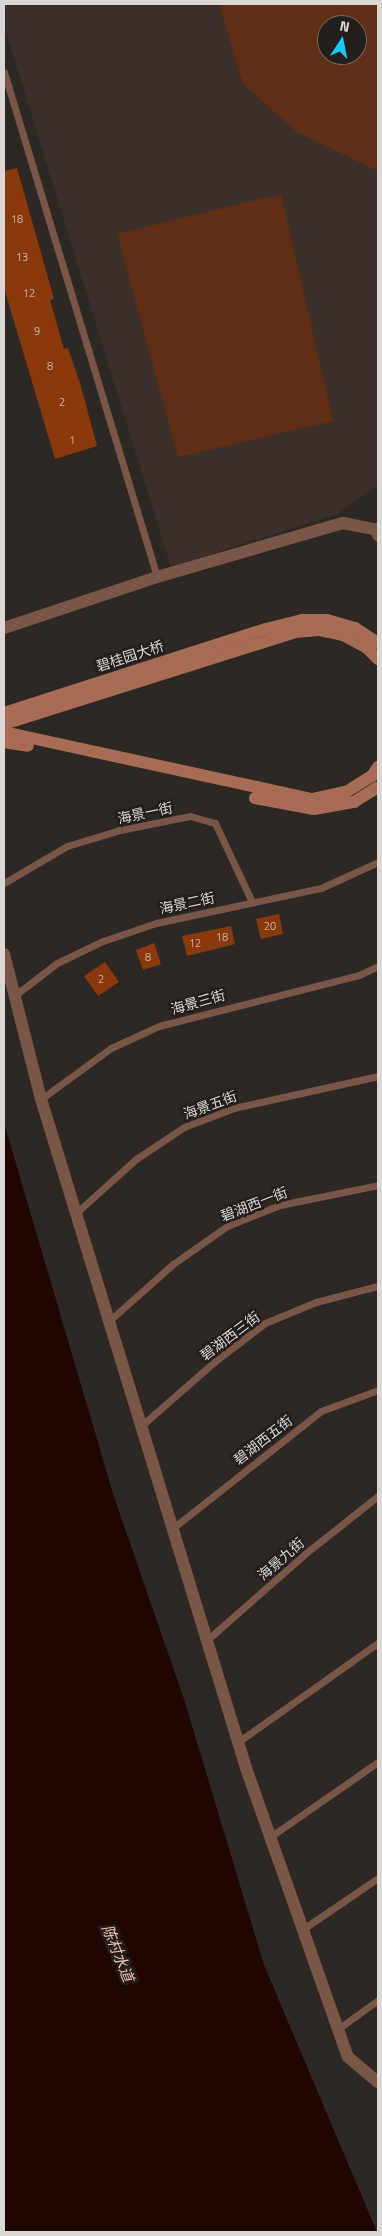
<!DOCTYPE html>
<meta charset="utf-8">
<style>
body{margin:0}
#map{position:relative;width:382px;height:2236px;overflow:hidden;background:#2e2825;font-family:"Titillium Web","Noto Sans SC",sans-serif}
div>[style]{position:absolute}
.built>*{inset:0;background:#3b2f2a}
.green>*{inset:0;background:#612d14}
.water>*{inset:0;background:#1f0600}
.building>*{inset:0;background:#89390c}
.lane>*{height:7px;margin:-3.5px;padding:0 3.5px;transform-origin:3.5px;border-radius:3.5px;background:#7a5646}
.street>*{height:12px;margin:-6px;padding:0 6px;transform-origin:6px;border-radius:6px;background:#7a5646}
.secondary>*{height:12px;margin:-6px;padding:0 6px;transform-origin:6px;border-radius:6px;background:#a76d54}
span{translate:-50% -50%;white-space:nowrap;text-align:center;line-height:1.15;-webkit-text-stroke:5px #241e1c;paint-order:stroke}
.number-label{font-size:11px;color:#c6b0a3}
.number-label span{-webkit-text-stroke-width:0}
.street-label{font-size:14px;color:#dbd7d5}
.water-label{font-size:15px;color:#f2c3af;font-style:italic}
.frame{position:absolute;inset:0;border:5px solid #dbd7d5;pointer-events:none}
.north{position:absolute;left:317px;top:15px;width:50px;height:50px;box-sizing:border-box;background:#241e1c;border:1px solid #6d6866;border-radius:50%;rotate:11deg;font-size:14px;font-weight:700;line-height:20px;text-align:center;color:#dbd7d5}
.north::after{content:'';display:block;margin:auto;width:18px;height:22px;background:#17cafb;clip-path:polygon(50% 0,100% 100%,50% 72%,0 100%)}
</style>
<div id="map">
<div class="built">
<div style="clip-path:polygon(evenodd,4px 4px,378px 4px,378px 485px,337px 514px,171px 567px,4px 25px,4px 4px,327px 25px,357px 25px,357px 55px,327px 55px,327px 25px)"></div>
</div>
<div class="green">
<div style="clip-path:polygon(evenodd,219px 4px,378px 4px,378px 171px,297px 132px,243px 84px,219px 4px,327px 25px,357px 25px,357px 55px,327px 55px,327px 25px)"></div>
<div style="clip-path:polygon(281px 194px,333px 421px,178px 457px,117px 234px)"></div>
</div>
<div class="water">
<div style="clip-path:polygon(4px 1123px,114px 1497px,184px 1699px,264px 1965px,377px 2232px,4px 2232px)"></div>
</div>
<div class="building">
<div style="clip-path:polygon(17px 168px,54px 299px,50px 300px,64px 349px,68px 348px,80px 383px,97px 446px,55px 459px,4px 288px,4px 171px)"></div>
<div style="clip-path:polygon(279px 914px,283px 934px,261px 939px,256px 919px)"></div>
<div style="clip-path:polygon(231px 926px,235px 944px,187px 956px,182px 936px)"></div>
<div style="clip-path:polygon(154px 943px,161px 964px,143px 970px,136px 950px)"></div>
<div style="clip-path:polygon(105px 962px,119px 982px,98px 996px,84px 976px)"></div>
</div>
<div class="lane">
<div style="left:4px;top:72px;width:528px;rotate:73.14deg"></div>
<div style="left:4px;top:883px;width:73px;rotate:-30.4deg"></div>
<div style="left:67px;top:846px;width:55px;rotate:-16.8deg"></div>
<div style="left:120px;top:830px;width:71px;rotate:-11.3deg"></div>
<div style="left:190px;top:816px;width:26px;rotate:16deg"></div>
<div style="left:215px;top:823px;width:87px;rotate:64.9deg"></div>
<div style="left:14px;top:996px;width:54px;rotate:-37.5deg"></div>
<div style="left:57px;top:963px;width:51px;rotate:-25.6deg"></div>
<div style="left:103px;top:941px;width:56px;rotate:-18.8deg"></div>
<div style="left:156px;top:923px;width:169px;rotate:-12deg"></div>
<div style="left:321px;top:888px;width:63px;rotate:-24.5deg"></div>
<div style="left:41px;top:1099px;width:87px;rotate:-36.1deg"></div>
<div style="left:111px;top:1048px;width:53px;rotate:-24.6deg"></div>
<div style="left:159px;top:1026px;width:206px;rotate:-14.3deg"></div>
<div style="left:359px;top:975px;width:21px;rotate:-25deg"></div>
<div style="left:76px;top:1213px;width:81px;rotate:-42deg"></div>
<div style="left:136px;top:1159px;width:58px;rotate:-33.7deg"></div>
<div style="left:184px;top:1127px;width:53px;rotate:-20.8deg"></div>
<div style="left:234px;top:1108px;width:148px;rotate:-12.5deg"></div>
<div style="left:109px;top:1321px;width:86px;rotate:-41.7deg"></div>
<div style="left:173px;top:1264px;width:66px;rotate:-35.1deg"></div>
<div style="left:227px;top:1226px;width:57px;rotate:-21.6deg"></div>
<div style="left:280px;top:1205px;width:100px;rotate:-11.5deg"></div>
<div style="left:141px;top:1426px;width:97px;rotate:-41.2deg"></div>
<div style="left:214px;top:1362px;width:64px;rotate:-37.4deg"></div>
<div style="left:265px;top:1323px;width:55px;rotate:-22.4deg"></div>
<div style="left:316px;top:1302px;width:64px;rotate:-14.5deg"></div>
<div style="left:173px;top:1528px;width:189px;rotate:-38.3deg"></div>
<div style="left:321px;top:1411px;width:61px;rotate:-20.2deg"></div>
<div style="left:207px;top:1640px;width:132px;rotate:-41.3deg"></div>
<div style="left:306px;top:1553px;width:92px;rotate:-38.4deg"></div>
<div style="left:238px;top:1742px;width:171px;rotate:-35.3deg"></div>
<div style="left:270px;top:1837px;width:131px;rotate:-34.8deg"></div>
<div style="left:303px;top:1929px;width:91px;rotate:-34.2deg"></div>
<div style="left:338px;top:2029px;width:49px;rotate:-35.9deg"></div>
</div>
<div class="street">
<div style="left:4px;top:628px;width:161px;rotate:-18.4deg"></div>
<div style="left:157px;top:577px;width:194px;rotate:-16.2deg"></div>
<div style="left:343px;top:523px;width:33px;rotate:11deg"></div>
<div style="left:375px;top:529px;width:7px;rotate:63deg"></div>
<div style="left:4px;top:954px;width:150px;rotate:75.7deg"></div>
<div style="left:41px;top:1099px;width:700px;rotate:72.96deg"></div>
<div style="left:246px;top:1768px;width:306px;rotate:70.6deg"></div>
<div style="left:348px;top:2057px;width:39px;rotate:40deg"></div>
</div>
<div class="secondary">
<div style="left:4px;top:713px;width:275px;rotate:-17.8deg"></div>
<div style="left:266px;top:629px;width:38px;rotate:-14deg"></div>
<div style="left:303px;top:620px;width:24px"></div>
<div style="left:327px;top:620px;width:29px;rotate:16deg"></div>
<div style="left:355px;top:628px;width:27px;rotate:33deg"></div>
<div style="left:4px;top:724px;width:305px;rotate:-17.5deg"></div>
<div style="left:295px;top:632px;width:24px;rotate:-5deg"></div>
<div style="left:319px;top:630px;width:25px;rotate:12deg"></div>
<div style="left:343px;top:635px;width:27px;rotate:28deg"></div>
<div style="left:367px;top:648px;width:16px;rotate:45deg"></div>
<div style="left:4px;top:732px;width:315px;rotate:12.3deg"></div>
<div style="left:312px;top:799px;width:35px;rotate:-12deg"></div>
<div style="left:346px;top:792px;width:31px;rotate:-32deg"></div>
<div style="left:372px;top:776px;width:11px;rotate:-56deg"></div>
<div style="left:4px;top:742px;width:24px;rotate:9deg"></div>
<div style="left:255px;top:798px;width:60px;rotate:10.6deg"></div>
<div style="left:314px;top:809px;width:41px;rotate:-9.9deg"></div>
<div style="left:354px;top:802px;width:28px;rotate:-32deg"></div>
</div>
<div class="number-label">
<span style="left:17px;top:219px">18</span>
<span style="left:22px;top:257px">13</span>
<span style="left:29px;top:293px">12</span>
<span style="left:37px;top:331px">9</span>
<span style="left:50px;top:366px">8</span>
<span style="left:62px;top:402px">2</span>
<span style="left:72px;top:440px">1</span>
<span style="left:270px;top:926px">20</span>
<span style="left:222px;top:937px">18</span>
<span style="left:195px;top:943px">12</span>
<span style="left:148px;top:957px">8</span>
<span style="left:101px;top:979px">2</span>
</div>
<div class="street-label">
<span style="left:130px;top:656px;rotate:-18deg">碧桂园大桥</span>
<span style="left:145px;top:813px;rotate:-12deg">海景一街</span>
<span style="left:187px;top:903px;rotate:-12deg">海景二街</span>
<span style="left:198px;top:1002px;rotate:-16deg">海景三街</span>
<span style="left:210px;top:1105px;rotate:-20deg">海景五街</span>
<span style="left:254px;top:1204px;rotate:-21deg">碧湖西一街</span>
<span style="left:230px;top:1336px;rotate:-37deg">碧湖西三街</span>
<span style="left:263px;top:1440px;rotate:-38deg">碧湖西五街</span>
<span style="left:281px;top:1559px;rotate:-41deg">海景九街</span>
</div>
<div class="water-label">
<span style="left:118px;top:1953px;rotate:68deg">陈村水道</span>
</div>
<div class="frame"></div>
<div class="north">N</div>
</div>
